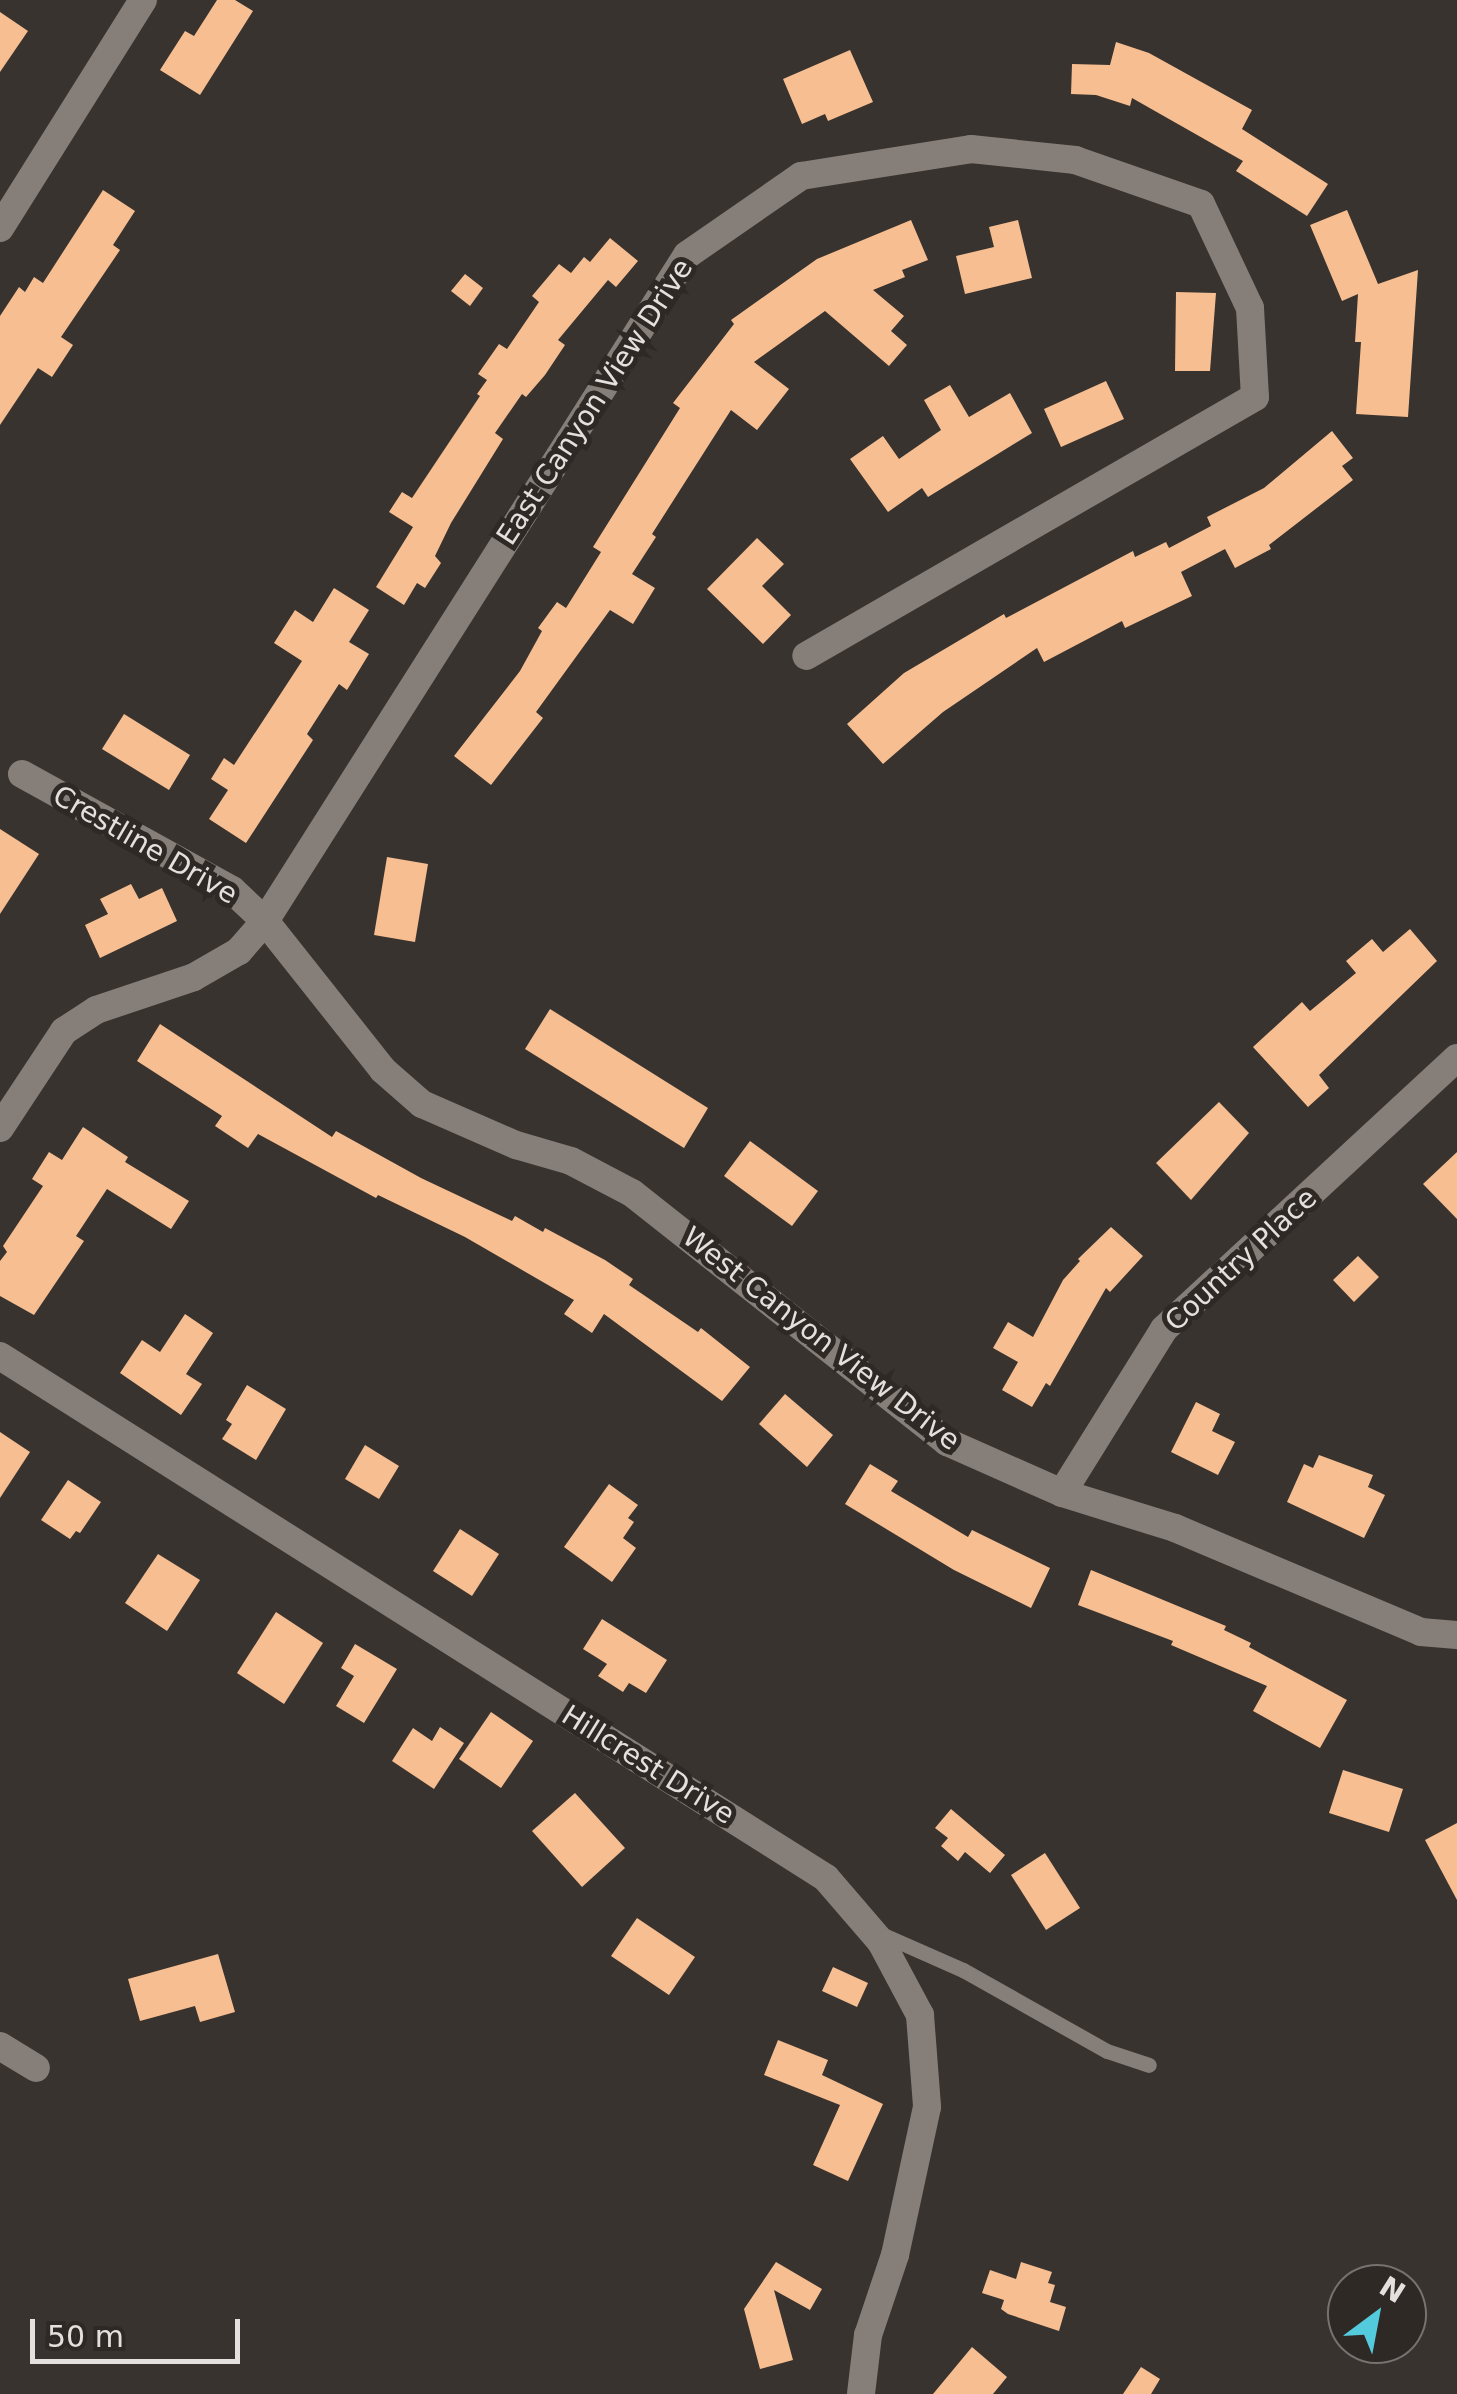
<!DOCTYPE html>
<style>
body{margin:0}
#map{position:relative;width:1457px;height:2394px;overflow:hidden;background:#39332f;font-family:"DejaVu Sans",sans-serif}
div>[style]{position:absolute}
.building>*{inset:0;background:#f6be91}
.service>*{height:15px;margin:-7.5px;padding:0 7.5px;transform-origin:7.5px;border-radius:7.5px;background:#867f79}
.minor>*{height:28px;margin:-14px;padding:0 14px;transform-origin:14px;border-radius:14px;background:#867f79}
span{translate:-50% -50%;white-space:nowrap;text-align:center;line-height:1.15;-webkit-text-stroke:10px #2f2925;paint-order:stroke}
.street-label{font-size:28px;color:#e4e0dd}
.north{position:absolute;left:1327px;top:2264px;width:100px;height:100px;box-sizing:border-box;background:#2f2925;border:2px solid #77726f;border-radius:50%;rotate:32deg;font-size:28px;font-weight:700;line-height:40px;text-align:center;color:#e4e0dd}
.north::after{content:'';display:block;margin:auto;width:35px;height:45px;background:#54cadd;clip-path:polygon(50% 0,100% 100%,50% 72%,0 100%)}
.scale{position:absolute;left:30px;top:2319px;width:210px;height:45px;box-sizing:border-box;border:5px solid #e4e0dd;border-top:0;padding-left:12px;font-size:30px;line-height:35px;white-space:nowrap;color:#e4e0dd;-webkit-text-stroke:8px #2f2925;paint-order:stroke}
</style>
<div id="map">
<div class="building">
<div style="clip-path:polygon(217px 0,235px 0,253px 11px,200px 95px,160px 70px,185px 31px,194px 36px)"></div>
<div style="clip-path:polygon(0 12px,28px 31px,0 72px)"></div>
<div style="clip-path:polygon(1116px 42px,1149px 53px,1252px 110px,1242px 129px,1328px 184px,1307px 216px,1236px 171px,1243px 161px,1132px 98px,1130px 106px,1096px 95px,1071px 94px,1072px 64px,1110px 65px)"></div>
<div style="clip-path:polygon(850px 50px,873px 102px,828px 121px,825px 114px,802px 124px,783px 79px)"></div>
<div style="clip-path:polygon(103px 190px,135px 211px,113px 245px,120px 250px,61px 337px,73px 345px,52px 377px,38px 368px,0 425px,0 316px,19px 287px,25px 292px,34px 277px,43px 283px)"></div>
<div style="clip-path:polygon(1347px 210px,1378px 284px,1418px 270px,1408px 417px,1356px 414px,1361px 342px,1355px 342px,1358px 294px,1342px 301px,1310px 225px)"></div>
<div style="clip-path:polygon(911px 220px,928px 260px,902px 270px,905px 277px,873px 290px,904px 316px,891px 331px,907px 345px,889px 366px,825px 311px,754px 362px,789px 389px,757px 430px,731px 410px,652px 534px,656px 537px,632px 574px,655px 588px,633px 624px,610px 610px,536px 712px,543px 718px,491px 785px,454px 756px,520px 671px,542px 631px,538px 628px,557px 602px,566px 608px,601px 552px,593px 547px,680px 408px,673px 403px,734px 324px,731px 320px,817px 259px)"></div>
<div style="clip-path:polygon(1018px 220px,1032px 278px,965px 294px,956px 256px,994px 247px,989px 227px)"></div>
<div style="clip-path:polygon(610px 238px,638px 261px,616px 287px,608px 280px,558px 340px,565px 345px,545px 375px,526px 397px,522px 394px,495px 433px,503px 439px,451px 523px,435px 556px,441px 563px,425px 588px,417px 583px,404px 605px,376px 587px,413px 527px,389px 512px,402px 492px,412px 498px,480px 396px,477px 394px,487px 380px,478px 374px,499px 344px,507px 349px,539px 302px,532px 296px,559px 264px,571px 273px,584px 257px,590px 262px)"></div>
<div style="clip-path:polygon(465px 274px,483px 288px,470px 306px,451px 291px)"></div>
<div style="clip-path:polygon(1176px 292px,1216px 293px,1210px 371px,1175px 371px)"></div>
<div style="clip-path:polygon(1106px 381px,1124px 419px,1061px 447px,1044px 409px)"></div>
<div style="clip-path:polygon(950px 385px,969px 417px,1010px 393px,1032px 433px,928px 497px,922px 488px,888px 512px,850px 459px,883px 436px,899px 459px,941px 430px,924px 400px)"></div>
<div style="clip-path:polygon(1332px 431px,1353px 458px,1342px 466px,1353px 480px,1269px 545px,1271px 549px,1235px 568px,1225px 549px,1181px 572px,1192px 596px,1125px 628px,1122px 621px,1044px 662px,1037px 648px,943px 712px,883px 764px,847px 724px,904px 673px,1004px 614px,1006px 618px,1133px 551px,1135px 557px,1166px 542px,1169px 548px,1211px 526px,1207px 517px,1264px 488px)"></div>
<div style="clip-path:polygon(757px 538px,784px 564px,762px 586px,791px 615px,763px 644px,707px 589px)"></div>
<div style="clip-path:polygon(334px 588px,369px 610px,349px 642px,369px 654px,347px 690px,339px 684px,307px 734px,313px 740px,246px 843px,209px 819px,228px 790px,211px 779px,224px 758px,234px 765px,302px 661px,274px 643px,295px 610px,313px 622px)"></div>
<div style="clip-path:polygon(124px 714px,190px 755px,169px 790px,102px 749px)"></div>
<div style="clip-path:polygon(0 829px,39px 854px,0 914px)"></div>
<div style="clip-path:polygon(387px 857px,428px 864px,415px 942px,374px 935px)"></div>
<div style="clip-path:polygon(131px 884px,139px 899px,162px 888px,177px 921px,100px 958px,85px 925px,108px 914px,100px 899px)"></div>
<div style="clip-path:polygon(1410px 929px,1437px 961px,1319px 1075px,1329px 1088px,1308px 1107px,1253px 1047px,1302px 1002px,1310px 1011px,1356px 973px,1346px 961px,1372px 939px,1383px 952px)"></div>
<div style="clip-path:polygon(550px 1009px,708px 1108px,684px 1148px,525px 1049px)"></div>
<div style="clip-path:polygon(160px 1024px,332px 1137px,336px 1131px,421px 1178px,512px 1221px,515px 1216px,543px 1232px,545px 1228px,605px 1260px,633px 1279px,629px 1285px,698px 1332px,701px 1328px,750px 1367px,722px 1401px,604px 1314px,592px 1333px,564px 1314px,574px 1300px,465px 1237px,378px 1195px,376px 1198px,258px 1134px,248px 1148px,215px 1126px,222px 1116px,137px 1061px)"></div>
<div style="clip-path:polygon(1219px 1102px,1249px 1133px,1191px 1200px,1156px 1163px)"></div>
<div style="clip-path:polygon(83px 1127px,128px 1157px,125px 1162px,189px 1201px,171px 1229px,107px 1189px,76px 1236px,84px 1241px,34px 1315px,0 1296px,0 1261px,7px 1252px,3px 1246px,43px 1186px,32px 1179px,49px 1152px,62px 1160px)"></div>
<div style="clip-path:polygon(750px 1141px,818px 1191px,792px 1226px,724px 1176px)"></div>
<div style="clip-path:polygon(1457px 1152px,1457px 1219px,1423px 1184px)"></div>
<div style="clip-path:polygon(1111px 1227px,1143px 1256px,1110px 1292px,1106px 1288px,1050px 1386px,1046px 1383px,1032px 1407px,1002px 1390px,1018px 1362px,993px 1348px,1008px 1322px,1033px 1337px,1063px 1280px,1080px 1261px,1078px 1259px)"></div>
<div style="clip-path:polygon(1358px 1256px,1379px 1277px,1354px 1302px,1333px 1280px)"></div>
<div style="clip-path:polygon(185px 1314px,213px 1333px,186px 1374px,202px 1384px,181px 1415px,120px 1373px,142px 1340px,160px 1352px)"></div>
<div style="clip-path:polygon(247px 1385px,286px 1409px,256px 1460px,222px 1439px,232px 1424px,226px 1420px)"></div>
<div style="clip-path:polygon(785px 1394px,833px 1435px,807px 1467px,759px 1424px)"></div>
<div style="clip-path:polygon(1196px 1402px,1220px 1414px,1212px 1431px,1235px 1442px,1218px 1475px,1171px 1452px)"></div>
<div style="clip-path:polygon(0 1432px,30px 1452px,0 1498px)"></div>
<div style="clip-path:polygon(365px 1445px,399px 1466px,379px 1499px,345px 1479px)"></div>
<div style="clip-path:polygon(1319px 1455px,1373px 1475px,1368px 1487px,1385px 1495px,1364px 1538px,1287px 1502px,1304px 1464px,1313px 1468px)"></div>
<div style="clip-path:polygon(870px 1464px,898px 1481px,891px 1491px,968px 1537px,972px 1530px,1050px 1568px,1031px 1608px,954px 1570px,845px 1504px)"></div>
<div style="clip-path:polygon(68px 1480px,101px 1502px,80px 1533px,76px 1531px,70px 1539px,41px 1520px)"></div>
<div style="clip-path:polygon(609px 1484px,638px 1505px,628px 1518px,634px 1522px,623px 1538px,636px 1548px,612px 1582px,564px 1547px)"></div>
<div style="clip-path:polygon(460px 1529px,499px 1554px,472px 1596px,433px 1571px)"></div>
<div style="clip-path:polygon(158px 1554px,200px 1580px,167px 1631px,125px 1603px)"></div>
<div style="clip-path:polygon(1091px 1570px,1226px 1626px,1224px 1630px,1251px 1643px,1249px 1647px,1347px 1700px,1320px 1748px,1253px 1711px,1267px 1686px,1171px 1645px,1173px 1641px,1078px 1605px)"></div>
<div style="clip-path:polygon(276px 1612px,323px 1643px,284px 1704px,237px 1673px)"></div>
<div style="clip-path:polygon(602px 1619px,667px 1660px,646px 1693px,629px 1683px,623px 1692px,598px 1676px,607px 1664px,583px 1649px)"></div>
<div style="clip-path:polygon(355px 1644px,397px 1669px,364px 1723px,336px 1706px,354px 1676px,341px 1668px)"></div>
<div style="clip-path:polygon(491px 1712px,533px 1741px,501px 1788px,459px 1759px)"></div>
<div style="clip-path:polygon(440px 1727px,464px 1743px,434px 1789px,392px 1761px,413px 1728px,432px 1741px)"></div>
<div style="clip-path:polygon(1343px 1770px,1403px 1789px,1389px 1832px,1329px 1813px)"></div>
<div style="clip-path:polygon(575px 1793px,625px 1848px,582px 1887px,532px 1831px)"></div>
<div style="clip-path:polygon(951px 1809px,1005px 1855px,990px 1873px,965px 1852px,958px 1861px,941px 1846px,948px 1838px,935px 1828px)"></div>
<div style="clip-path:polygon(1457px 1823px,1457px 1900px,1425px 1840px)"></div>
<div style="clip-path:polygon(1045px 1853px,1080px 1908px,1046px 1930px,1011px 1875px)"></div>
<div style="clip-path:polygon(637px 1918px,695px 1957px,669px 1995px,611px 1956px)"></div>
<div style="clip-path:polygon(218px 1954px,235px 2012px,200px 2022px,195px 2006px,140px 2021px,128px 1979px)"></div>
<div style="clip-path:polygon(833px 1967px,868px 1983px,857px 2007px,822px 1991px)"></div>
<div style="clip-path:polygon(778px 2040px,828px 2060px,822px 2075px,883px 2104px,848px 2181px,813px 2165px,840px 2105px,764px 2075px)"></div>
<div style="clip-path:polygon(776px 2262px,822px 2289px,810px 2310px,774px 2290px,793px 2360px,760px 2369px,744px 2309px)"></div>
<div style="clip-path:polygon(1021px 2262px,1052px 2272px,1048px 2283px,1055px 2285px,1050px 2302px,1066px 2307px,1059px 2331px,1008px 2314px,1001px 2309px,1004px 2300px,982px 2293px,990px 2270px,1016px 2279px)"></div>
<div style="clip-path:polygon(972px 2347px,1007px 2377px,993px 2394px,933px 2394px)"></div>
<div style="clip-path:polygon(1141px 2367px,1160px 2379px,1151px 2394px,1123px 2394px)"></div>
</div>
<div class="service">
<div style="left:879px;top:1933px;width:92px;rotate:23.8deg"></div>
<div style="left:963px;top:1970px;width:165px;rotate:29.4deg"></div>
<div style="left:1107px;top:2051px;width:44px;rotate:18.4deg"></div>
</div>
<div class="minor">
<div style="left:0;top:228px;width:269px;rotate:-57.9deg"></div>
<div style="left:22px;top:774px;width:240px;rotate:28.9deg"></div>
<div style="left:232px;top:890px;width:45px;rotate:43.2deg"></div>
<div style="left:265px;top:921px;width:190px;rotate:51.6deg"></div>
<div style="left:383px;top:1070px;width:52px;rotate:41.1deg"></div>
<div style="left:422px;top:1104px;width:103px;rotate:23.6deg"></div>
<div style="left:516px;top:1145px;width:57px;rotate:16.2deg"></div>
<div style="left:571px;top:1161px;width:69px;rotate:27.7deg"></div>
<div style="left:632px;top:1193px;width:402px;rotate:38.3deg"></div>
<div style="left:947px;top:1442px;width:126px;rotate:23.9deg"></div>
<div style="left:1062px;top:1493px;width:118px;rotate:17.2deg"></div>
<div style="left:1175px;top:1528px;width:267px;rotate:22.9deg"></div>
<div style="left:1421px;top:1632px;width:36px;rotate:5deg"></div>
<div style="left:0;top:1128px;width:116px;rotate:-56.6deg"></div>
<div style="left:64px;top:1031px;width:38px;rotate:-33deg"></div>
<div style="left:96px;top:1010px;width:103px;rotate:-18.6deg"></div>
<div style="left:194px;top:977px;width:52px;rotate:-30deg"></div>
<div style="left:239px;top:951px;width:40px;rotate:-49deg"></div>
<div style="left:265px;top:921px;width:788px;rotate:-57.64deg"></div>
<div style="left:687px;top:255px;width:139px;rotate:-34.7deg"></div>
<div style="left:801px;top:176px;width:172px;rotate:-9deg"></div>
<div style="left:971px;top:149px;width:105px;rotate:6deg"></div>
<div style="left:1075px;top:160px;width:133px;rotate:19.2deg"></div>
<div style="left:1201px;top:204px;width:115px;rotate:64.8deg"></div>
<div style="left:1250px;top:308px;width:89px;rotate:86.8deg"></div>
<div style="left:1255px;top:397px;width:518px;rotate:150.02deg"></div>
<div style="left:0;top:1356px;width:977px;rotate:32.29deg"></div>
<div style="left:826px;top:1878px;width:84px;rotate:49.3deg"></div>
<div style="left:881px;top:1942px;width:83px;rotate:61.9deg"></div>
<div style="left:920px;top:2015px;width:92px;rotate:85.6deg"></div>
<div style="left:927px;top:2107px;width:151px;rotate:102.2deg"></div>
<div style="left:895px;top:2255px;width:84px;rotate:108.6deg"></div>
<div style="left:868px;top:2335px;width:59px;rotate:96.8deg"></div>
<div style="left:1062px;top:1493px;width:193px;rotate:-58.1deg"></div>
<div style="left:1164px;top:1329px;width:399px;rotate:-42.8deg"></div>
<div style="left:0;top:2046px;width:42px;rotate:31.4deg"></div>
</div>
<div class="street-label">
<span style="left:595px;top:402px;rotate:-57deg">East Canyon View Drive</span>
<span style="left:145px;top:845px;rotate:30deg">Crestline Drive</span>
<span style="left:1241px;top:1260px;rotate:-43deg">Country Place</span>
<span style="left:821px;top:1339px;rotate:38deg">West Canyon View Drive</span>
<span style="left:648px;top:1765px;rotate:32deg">Hillcrest Drive</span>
</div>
<div class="north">N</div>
<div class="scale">50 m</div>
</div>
